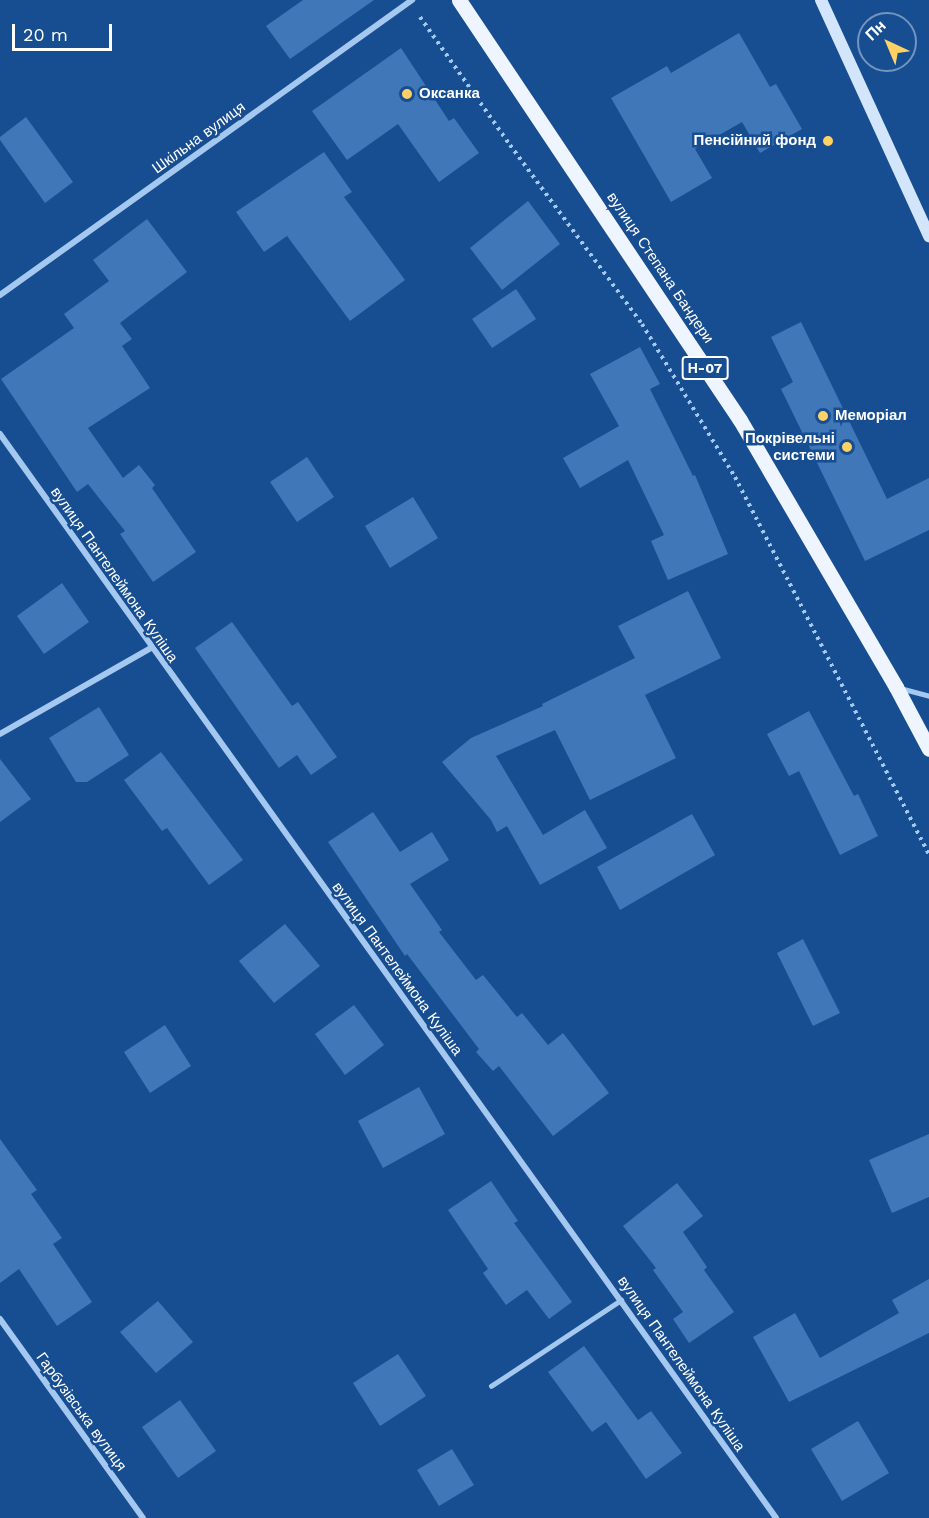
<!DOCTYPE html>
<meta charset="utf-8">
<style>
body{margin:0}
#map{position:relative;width:929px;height:1518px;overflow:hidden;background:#174e92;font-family:"Work Sans",sans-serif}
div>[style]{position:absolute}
.building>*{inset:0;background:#3f77b9}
.path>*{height:4px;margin-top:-2px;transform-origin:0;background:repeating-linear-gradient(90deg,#a5c8f0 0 3px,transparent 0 7.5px)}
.service>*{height:4.5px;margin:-2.25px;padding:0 2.25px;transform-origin:2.25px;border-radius:2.25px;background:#a5c8f0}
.minor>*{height:6px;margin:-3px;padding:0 3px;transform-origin:3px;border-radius:3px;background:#a5c8f0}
.secondary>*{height:12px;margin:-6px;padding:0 6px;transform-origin:6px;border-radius:6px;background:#d3e5fb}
.primary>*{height:15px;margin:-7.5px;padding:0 7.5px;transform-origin:7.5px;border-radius:7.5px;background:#eef5ff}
.dots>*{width:16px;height:16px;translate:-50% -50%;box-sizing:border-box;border:3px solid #174e92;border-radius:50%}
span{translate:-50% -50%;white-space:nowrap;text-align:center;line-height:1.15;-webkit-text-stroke:5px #174e92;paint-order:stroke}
.shield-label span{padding:2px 4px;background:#174e92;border:2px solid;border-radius:4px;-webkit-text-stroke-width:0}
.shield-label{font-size:14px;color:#fff;font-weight:700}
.poi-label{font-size:15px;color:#fff;font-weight:700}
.left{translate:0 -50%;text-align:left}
.right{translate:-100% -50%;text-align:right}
.street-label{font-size:15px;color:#fff}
.north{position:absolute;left:857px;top:12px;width:60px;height:60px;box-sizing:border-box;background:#174e92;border:2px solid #7495be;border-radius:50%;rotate:316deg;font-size:16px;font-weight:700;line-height:24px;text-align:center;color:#fff}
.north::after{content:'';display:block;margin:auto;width:21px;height:27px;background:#ffd064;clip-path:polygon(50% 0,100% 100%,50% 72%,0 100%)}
.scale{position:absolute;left:12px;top:24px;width:100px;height:27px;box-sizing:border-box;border:3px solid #fff;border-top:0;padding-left:8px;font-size:18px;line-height:21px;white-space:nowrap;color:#fff;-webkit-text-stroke:4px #174e92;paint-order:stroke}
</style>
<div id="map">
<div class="building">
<div style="clip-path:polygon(303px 0,374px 0,290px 59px,266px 26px)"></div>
<div style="clip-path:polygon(739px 33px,770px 87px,776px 84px,802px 129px,760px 153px,742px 122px,695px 149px,712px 178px,671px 202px,611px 98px,667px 66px,671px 73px)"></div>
<div style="clip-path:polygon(401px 48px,449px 121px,454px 118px,479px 153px,439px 182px,398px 124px,347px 160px,312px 111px)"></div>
<div style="clip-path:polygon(26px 117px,73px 182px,45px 203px,0 140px,0 137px)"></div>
<div style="clip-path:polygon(324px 152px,352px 192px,344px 197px,405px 280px,350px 321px,287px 236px,264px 252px,236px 212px)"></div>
<div style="clip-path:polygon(528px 201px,560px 244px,502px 290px,470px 248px)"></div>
<div style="clip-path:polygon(147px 219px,187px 272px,120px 323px,132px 339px,122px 346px,150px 388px,88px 428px,123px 478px,139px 465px,155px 485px,152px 488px,196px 552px,153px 582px,120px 534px,125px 531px,88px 484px,77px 492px,1px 379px,74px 328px,64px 314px,109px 281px,93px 260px)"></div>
<div style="clip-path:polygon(516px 289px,536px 319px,492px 348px,472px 319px)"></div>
<div style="clip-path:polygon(801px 322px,887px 499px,929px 478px,929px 530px,865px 561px,781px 389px,793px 382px,771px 337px)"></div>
<div style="clip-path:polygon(640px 347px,660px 384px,650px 389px,693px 476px,695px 475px,728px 554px,668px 580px,651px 541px,664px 535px,628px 460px,580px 488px,563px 458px,619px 426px,590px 374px)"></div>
<div style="clip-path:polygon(307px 457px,334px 497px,297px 522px,270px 482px)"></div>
<div style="clip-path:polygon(413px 497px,438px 538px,390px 568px,365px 526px)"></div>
<div style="clip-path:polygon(62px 583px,89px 622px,44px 654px,17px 616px)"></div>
<div style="clip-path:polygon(688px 591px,721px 658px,645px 695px,676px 758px,590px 800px,555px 730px,496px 756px,543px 835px,585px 810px,607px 848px,540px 885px,507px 826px,497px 832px,491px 820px,442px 762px,471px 738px,543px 706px,542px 704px,635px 658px,618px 626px)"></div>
<div style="clip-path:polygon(232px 622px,292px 706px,298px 702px,337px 757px,311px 775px,297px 755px,279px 768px,195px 648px)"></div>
<div style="clip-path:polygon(99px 707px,129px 755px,87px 782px,76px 782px,49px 738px)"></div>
<div style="clip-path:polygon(809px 711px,854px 796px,858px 794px,878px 836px,840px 855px,799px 771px,789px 776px,767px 734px)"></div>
<div style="clip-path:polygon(161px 752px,243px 860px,209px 885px,167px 828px,162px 831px,124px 780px)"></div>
<div style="clip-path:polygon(0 759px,31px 799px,0 822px)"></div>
<div style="clip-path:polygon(373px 812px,400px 852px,432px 832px,449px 860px,410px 884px,442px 930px,439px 932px,476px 980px,483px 975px,517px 1017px,522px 1013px,548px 1045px,563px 1033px,609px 1093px,553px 1136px,499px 1066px,493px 1071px,476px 1052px,479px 1049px,407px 954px,405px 956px,328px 842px)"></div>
<div style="clip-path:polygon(692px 814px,715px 855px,620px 910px,597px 867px)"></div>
<div style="clip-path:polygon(285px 924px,320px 966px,274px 1003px,239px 961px)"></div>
<div style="clip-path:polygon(803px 939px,840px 1013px,813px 1026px,777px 953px)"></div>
<div style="clip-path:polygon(354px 1005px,384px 1045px,345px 1075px,315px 1034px)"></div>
<div style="clip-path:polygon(165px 1025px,191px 1066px,150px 1093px,124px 1052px)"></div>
<div style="clip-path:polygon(419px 1087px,445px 1134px,383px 1168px,358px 1121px)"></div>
<div style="clip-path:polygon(929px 1134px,929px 1197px,892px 1213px,869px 1160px)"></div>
<div style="clip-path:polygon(0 1139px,37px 1190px,31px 1194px,62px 1238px,53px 1244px,92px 1302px,57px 1326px,19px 1269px,0 1283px)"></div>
<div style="clip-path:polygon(491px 1181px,518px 1221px,514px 1223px,572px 1302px,549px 1319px,527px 1290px,506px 1305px,483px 1273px,488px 1269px,448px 1210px)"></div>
<div style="clip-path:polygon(677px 1183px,703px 1216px,683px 1232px,707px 1267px,704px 1270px,734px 1312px,689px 1343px,673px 1319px,683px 1312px,653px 1270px,656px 1268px,623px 1226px)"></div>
<div style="clip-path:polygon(929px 1279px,929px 1333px,789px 1402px,753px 1337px,795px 1313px,820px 1358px,899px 1313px,892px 1300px)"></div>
<div style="clip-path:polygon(158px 1301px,193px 1342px,156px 1373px,120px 1332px)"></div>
<div style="clip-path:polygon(584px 1346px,638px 1420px,651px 1411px,682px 1453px,646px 1479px,606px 1422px,592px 1432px,548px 1372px)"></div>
<div style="clip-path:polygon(398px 1354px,426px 1396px,380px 1426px,353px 1383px)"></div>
<div style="clip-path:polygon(180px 1400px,216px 1451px,178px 1478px,142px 1427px)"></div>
<div style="clip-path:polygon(858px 1421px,889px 1473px,842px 1501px,811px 1449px)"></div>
<div style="clip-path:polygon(452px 1449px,474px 1485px,439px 1506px,417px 1470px)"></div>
</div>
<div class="path">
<div style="left:420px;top:17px;width:156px;rotate:54.9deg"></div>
<div style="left:510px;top:145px;width:222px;rotate:53.6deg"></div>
<div style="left:642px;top:324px;width:179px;rotate:58.7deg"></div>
<div style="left:735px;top:477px;width:425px;rotate:62.8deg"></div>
</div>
<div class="service">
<div style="left:900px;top:688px;width:30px;rotate:15deg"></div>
<div style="left:491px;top:1386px;width:156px;rotate:-33.5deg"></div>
</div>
<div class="minor">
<div style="left:0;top:295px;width:507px;rotate:-35.6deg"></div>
<div style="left:0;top:434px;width:1333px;rotate:54.4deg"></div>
<div style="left:0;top:734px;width:174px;rotate:-29.7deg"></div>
<div style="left:0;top:1319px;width:245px;rotate:54.3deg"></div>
</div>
<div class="secondary">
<div style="left:821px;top:0;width:260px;rotate:65.4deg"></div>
</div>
<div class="primary">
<div style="left:459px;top:0;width:505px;rotate:56.22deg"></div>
<div style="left:740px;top:420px;width:309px;rotate:59.7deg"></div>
<div style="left:896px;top:687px;width:70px;rotate:62deg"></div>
</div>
<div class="dots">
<div style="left:407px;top:94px;background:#ffd064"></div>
<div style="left:828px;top:141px;background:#ffd064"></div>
<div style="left:823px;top:416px;background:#ffd064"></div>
<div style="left:847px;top:447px;background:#ffd064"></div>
</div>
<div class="shield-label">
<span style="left:705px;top:368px">Н-07</span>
</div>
<div class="poi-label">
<span class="left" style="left:419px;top:94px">Оксанка</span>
<span class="right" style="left:816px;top:141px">Пенсійний фонд</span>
<span class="left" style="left:835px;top:416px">Меморіал</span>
<span class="right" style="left:835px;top:447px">Покрівельні<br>системи</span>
</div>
<div class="street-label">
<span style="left:199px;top:138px;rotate:-36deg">Шкільна вулиця</span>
<span style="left:660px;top:268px;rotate:56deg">вулиця Степана Бандери</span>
<span style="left:114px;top:575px;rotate:55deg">вулиця Пантелеймона Куліша</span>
<span style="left:397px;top:969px;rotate:54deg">вулиця Пантелеймона Куліша</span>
<span style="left:681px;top:1364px;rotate:55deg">вулиця Пантелеймона Куліша</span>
<span style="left:81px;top:1412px;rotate:54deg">Гарбузівська вулиця</span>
</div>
<div class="north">Пн</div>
<div class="scale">20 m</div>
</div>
